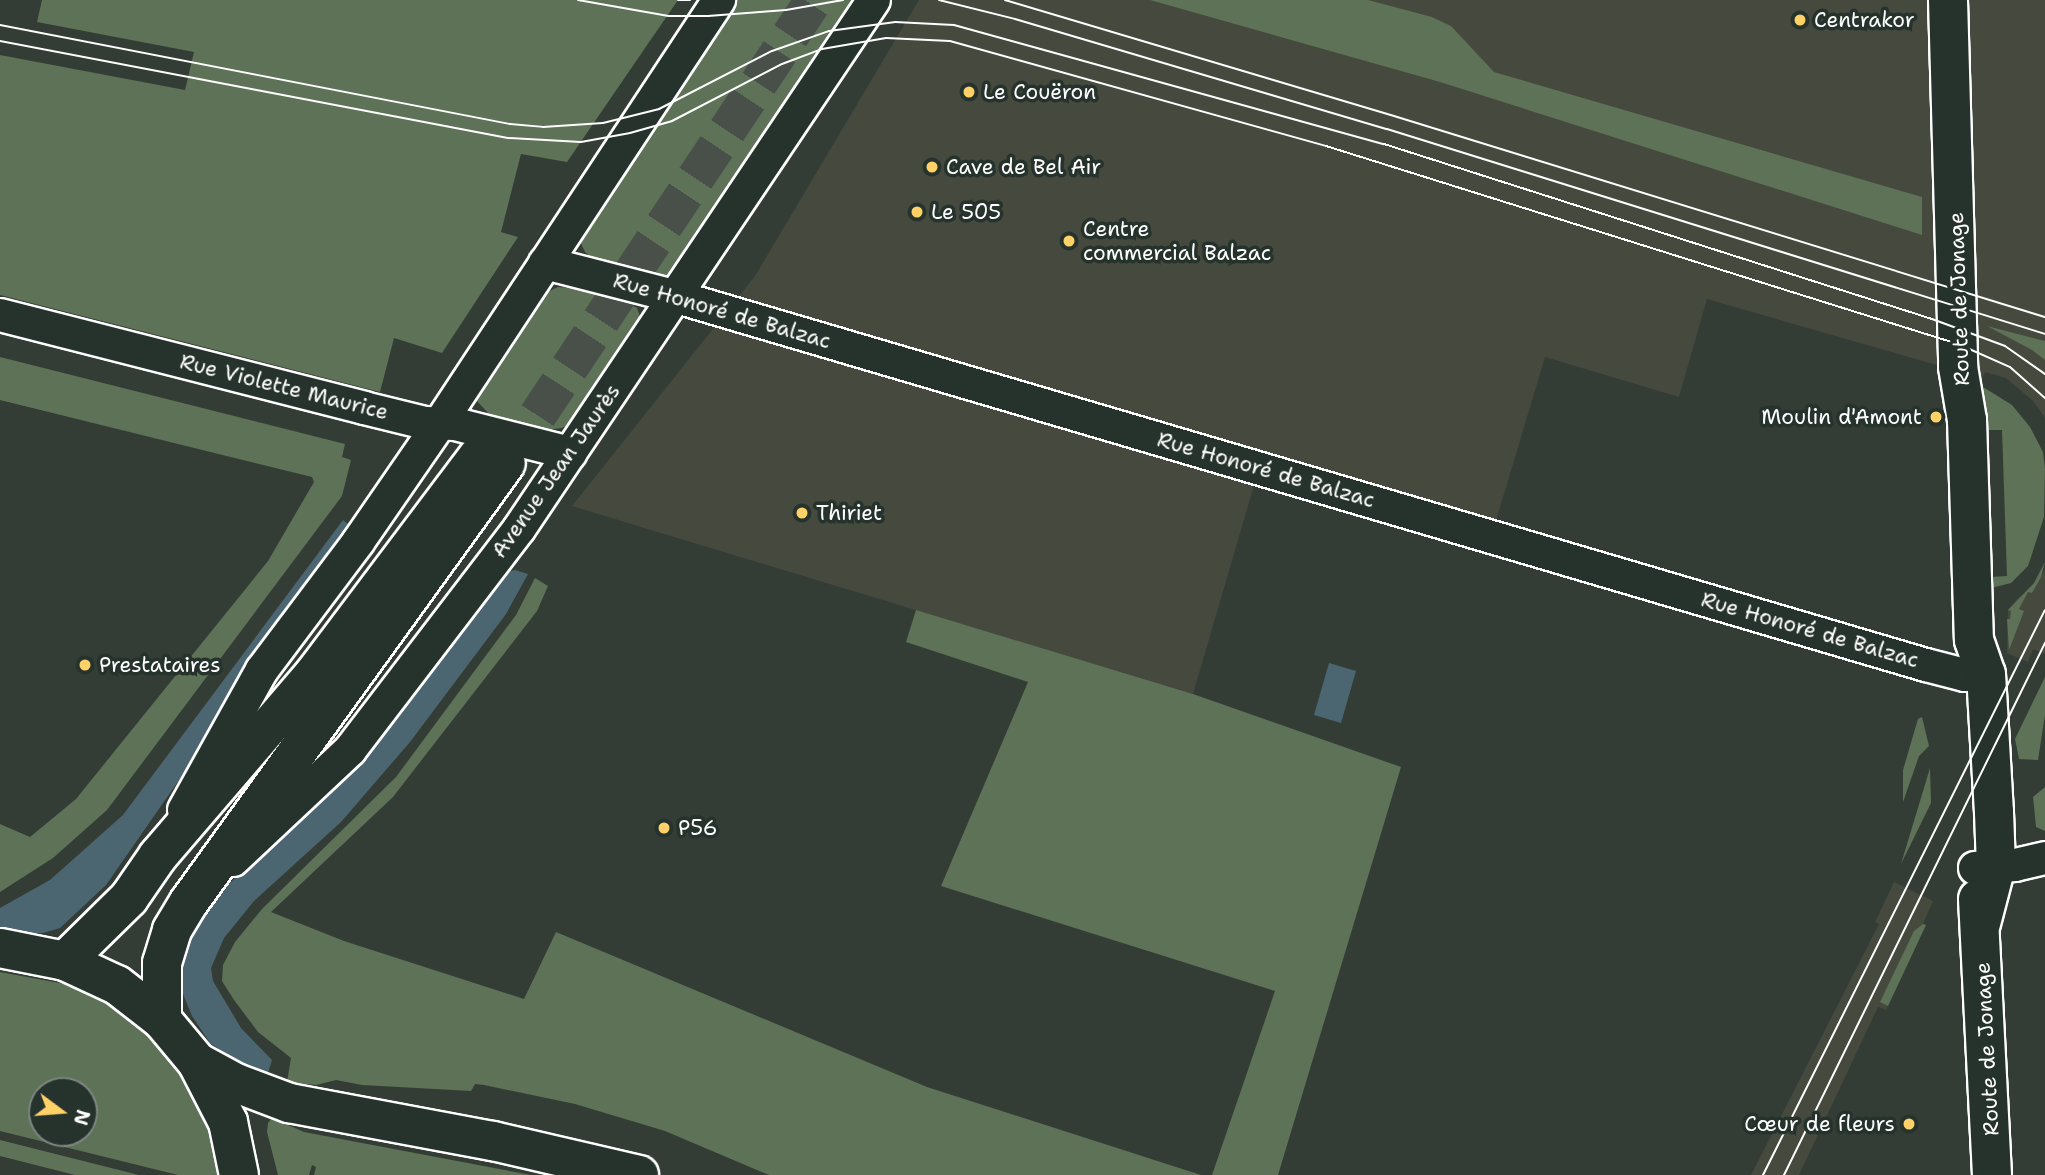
<!DOCTYPE html>
<meta charset="utf-8">
<style>
body{margin:0}
#map{position:relative;width:2045px;height:1175px;overflow:hidden;background:#343d35;font-family:"Shantell Sans",sans-serif}
div>[style]{position:absolute}
.built>*{inset:0;background:#45493e}
.green>*{inset:0;background:#5d7256}
.water>*{inset:0;background:#4c6671}
.secondary-tunnel>*{height:38px;margin-top:-19px;transform-origin:0;background:repeating-linear-gradient(90deg,#485049 0 38px,transparent 0 57px)}
.roads{filter:drop-shadow(2px 0 #fff) drop-shadow(-2px 0 #fff) drop-shadow(0 2px #fff) drop-shadow(0 -2px #fff)}
.minor>*{height:32px;margin:-16px;padding:0 16px;transform-origin:16px;border-radius:16px;background:#26332d}
.secondary>*{height:38px;margin:-19px;padding:0 19px;transform-origin:19px;border-radius:19px;background:#26332d}
.trunk>*{height:38px;margin:-19px;padding:0 19px;transform-origin:19px;border-radius:19px;background:#26332d}
.tram>*{height:2px;margin:-1px;padding:0 1px;transform-origin:1px;border-radius:1px;background:#fff}
.dots>*{width:19px;height:19px;translate:-50% -50%;box-sizing:border-box;border:4px solid #26332d;border-radius:50%}
span{translate:-50% -50%;white-space:nowrap;text-align:center;line-height:1.15;-webkit-text-stroke:7px #26332d;paint-order:stroke}
.poi-label{font-size:21px;color:#fff}
.left{translate:0 -50%;text-align:left}
.right{translate:-100% -50%;text-align:right}
.street-label{font-size:21px;color:#fff}
.north{position:absolute;left:28px;top:1077px;width:70px;height:70px;box-sizing:border-box;background:#26332d;border:2px solid #7d8581;border-radius:50%;rotate:106deg;font-size:19px;font-weight:700;line-height:28px;text-align:center;color:#fff}
.north::after{content:'';display:block;margin:auto;width:24px;height:32px;background:#ffd166;clip-path:polygon(50% 0,100% 100%,50% 72%,0 100%)}
</style>
<div id="map">
<div class="built">
<div style="clip-path:polygon(919px 0,2045px 0,2045px 418px,2033px 401px,2006px 378px,1985px 372px,1982px 378px,1707px 299px,1679px 397px,1545px 357px,1495px 524px,1264px 451px,1193px 694px,572px 506px,755px 276px)"></div>
<div style="clip-path:polygon(2045px 569px,2045px 654px,2033px 649px,2028px 662px,2007px 653px,2008px 610px,2018px 598px,2034px 588px)"></div>
<div style="clip-path:polygon(1894px 882px,1933px 901px,1923px 924px,1926px 925px,1886px 1010px,1878px 1007px,1799px 1175px,1751px 1175px,1879px 924px,1875px 922px)"></div>
</div>
<div class="green">
<div style="clip-path:polygon(42px 0,678px 0,567px 162px,521px 154px,501px 232px,518px 237px,442px 353px,394px 338px,380px 392px,0 295px,0 55px,185px 90px,194px 52px,37px 22px)"></div>
<div style="clip-path:polygon(736px 0,858px 0,674px 273px,663px 276px,594px 260px,585px 252px,579px 239px,583px 227px)"></div>
<div style="clip-path:polygon(1150px 0,1368px 0,1432px 17px,1451px 26px,1494px 72px,1922px 197px,1922px 235px,1440px 82px)"></div>
<div style="clip-path:polygon(558px 287px,572px 288px,627px 302px,637px 308px,641px 319px,576px 421px,562px 428px,547px 430px,490px 415px,475px 399px,475px 385px,541px 295px)"></div>
<div style="clip-path:polygon(1987px 326px,2045px 341px,2045px 360px,2032px 350px)"></div>
<div style="clip-path:polygon(0 357px,345px 444px,342px 457px,351px 460px,342px 496px,107px 810px,53px 858px,0 892px,0 824px,30px 837px,76px 799px,268px 561px,314px 482px,312px 477px,0 400px)"></div>
<div style="clip-path:polygon(1983px 387px,2012px 405px,2030px 427px,2043px 452px,2045px 469px,2044px 517px,2028px 566px,2011px 583px,1991px 588px,1991px 577px,2007px 576px,2002px 430px,1985px 430px)"></div>
<div style="clip-path:polygon(2045px 562px,2041px 577px,2032px 593px,2028px 592px,2019px 609px,2024px 611px,2009px 650px,2007px 619px,2010px 619px,2011px 611px,2008px 610px,2034px 583px)"></div>
<div style="clip-path:polygon(535px 578px,548px 586px,537px 611px,393px 797px,271px 912px,344px 941px,524px 999px,556px 932px,927px 1087px,1201px 1175px,769px 1175px,665px 1131px,575px 1104px,484px 1085px,475px 1084px,471px 1091px,362px 1085px,336px 1080px,316px 1085px,287px 1082px,291px 1058px,258px 1032px,234px 1000px,222px 981px,223px 965px,235px 942px,262px 909px,396px 777px,516px 615px)"></div>
<div style="clip-path:polygon(916px 610px,1193px 694px,1401px 767px,1278px 1175px,1212px 1175px,1275px 991px,941px 886px,1028px 682px,906px 642px)"></div>
<div style="clip-path:polygon(2045px 677px,2045px 715px,2038px 760px,2019px 759px,2015px 739px)"></div>
<div style="clip-path:polygon(1922px 717px,1929px 746px,1919px 756px,1903px 802px,1903px 770px,1918px 719px)"></div>
<div style="clip-path:polygon(1930px 768px,1931px 803px,1901px 864px)"></div>
<div style="clip-path:polygon(2045px 787px,2045px 831px,2036px 827px,2033px 797px)"></div>
<div style="clip-path:polygon(1923px 924px,1926px 925px,1888px 1006px,1880px 1002px,1914px 931px)"></div>
<div style="clip-path:polygon(evenodd,0 972px,65px 984px,96px 997px,126px 1015px,152px 1036px,176px 1061px,216px 1134px,219px 1175px,178px 1175px,0 1131px,0 972px,42px 1091px,84px 1091px,84px 1133px,42px 1133px,42px 1091px)"></div>
<div style="clip-path:polygon(272px 1118px,304px 1132px,531px 1175px,314px 1175px,316px 1167px,312px 1165px,309px 1175px,278px 1175px,267px 1132px,268px 1123px)"></div>
<div style="clip-path:polygon(0 1140px,139px 1175px,75px 1175px,0 1156px)"></div>
</div>
<div class="water">
<div style="clip-path:polygon(343px 520px,353px 528px,252px 664px,186px 770px,106px 885px,60px 928px,43px 933px,0 933px,0 908px,50px 880px,123px 815px)"></div>
<div style="clip-path:polygon(515px 570px,528px 574px,506px 614px,410px 742px,341px 822px,254px 901px,224px 938px,211px 968px,213px 981px,241px 1028px,272px 1060px,267px 1076px,236px 1061px,210px 1043px,192px 1016px,183px 994px,181px 969px,192px 928px,212px 900px,255px 859px,502px 573px)"></div>
<div style="clip-path:polygon(1329px 663px,1356px 671px,1341px 723px,1314px 715px)"></div>
</div>
<div class="secondary-tunnel">
<div style="left:506px;top:463px;width:556px;rotate:-56.37deg"></div>
</div>
<div class="roads">
<div class="minor">
<div style="left:545px;top:263px;width:136px;rotate:14.4deg"></div>
<div style="left:677px;top:297px;width:1302px;rotate:16.42deg"></div>
<div style="left:1926px;top:665px;width:40px;rotate:14.4deg"></div>
<div style="left:1965px;top:675px;width:21px;rotate:-3deg"></div>
<div style="left:0;top:315px;width:376px;rotate:14.3deg"></div>
<div style="left:364px;top:408px;width:63px;rotate:13.8deg"></div>
<div style="left:425px;top:423px;width:30px;rotate:2deg"></div>
<div style="left:455px;top:424px;width:119px;rotate:14.2deg"></div>
<div style="left:184px;top:810px;width:160px;rotate:-60.9deg"></div>
<div style="left:262px;top:670px;width:160px;rotate:-53.1deg"></div>
<div style="left:358px;top:542px;width:145px;rotate:-55.4deg"></div>
<div style="left:440px;top:423px;width:507px;rotate:-56.59deg"></div>
<div style="left:233px;top:860px;width:161px;rotate:-43.2deg"></div>
<div style="left:350px;top:750px;width:278px;rotate:-52.6deg"></div>
<div style="left:519px;top:529px;width:637px;rotate:-56.14deg"></div>
<div style="left:1975px;top:868px;width:40px;rotate:-4.3deg"></div>
<div style="left:2015px;top:865px;width:31px;rotate:-13deg"></div>
</div>
<div class="secondary">
<div style="left:1948px;top:0;width:367px;rotate:88.4deg"></div>
<div style="left:1958px;top:367px;width:54px;rotate:80.4deg"></div>
<div style="left:1967px;top:420px;width:220px;rotate:88.2deg"></div>
<div style="left:1974px;top:640px;width:36px;rotate:71deg"></div>
<div style="left:1986px;top:674px;width:138px;rotate:86.7deg"></div>
<div style="left:1994px;top:812px;width:54px;rotate:87.9deg"></div>
<div style="left:1996px;top:866px;width:59px;rotate:104.7deg"></div>
<div style="left:1978px;top:899px;width:276px;rotate:87.1deg"></div>
<div style="left:0;top:948px;width:66px;rotate:11.3deg"></div>
<div style="left:65px;top:961px;width:57px;rotate:24.8deg"></div>
<div style="left:117px;top:985px;width:57px;rotate:37.9deg"></div>
<div style="left:162px;top:1020px;width:55px;rotate:50.2deg"></div>
<div style="left:197px;top:1062px;width:68px;rotate:62.7deg"></div>
<div style="left:228px;top:1122px;width:54px;rotate:78.3deg"></div>
<div style="left:65px;top:961px;width:90px;rotate:-44.5deg"></div>
<div style="left:129px;top:898px;width:51px;rotate:-55.4deg"></div>
<div style="left:158px;top:856px;width:240px;rotate:-49.4deg"></div>
<div style="left:314px;top:674px;width:273px;rotate:-53deg"></div>
<div style="left:162px;top:1020px;width:57px;rotate:-90deg"></div>
<div style="left:162px;top:963px;width:34px;rotate:-73deg"></div>
<div style="left:172px;top:930px;width:33px;rotate:-59deg"></div>
<div style="left:189px;top:902px;width:541px;rotate:-54.17deg"></div>
</div>
<div class="trunk">
<div style="left:197px;top:1062px;width:44px;rotate:28.3deg"></div>
<div style="left:236px;top:1083px;width:57px;rotate:20.7deg"></div>
<div style="left:289px;top:1103px;width:208px;rotate:10.6deg"></div>
<div style="left:493px;top:1141px;width:150px;rotate:13.1deg"></div>
</div>
</div>
<div class="tram">
<div style="left:578px;top:0;width:92px;rotate:10deg"></div>
<div style="left:669px;top:16px;width:39px"></div>
<div style="left:708px;top:16px;width:78px;rotate:-4.4deg"></div>
<div style="left:786px;top:10px;width:58px;rotate:-10deg"></div>
<div style="left:678px;top:0;width:12px"></div>
<div style="left:939px;top:0;width:78px;rotate:14deg"></div>
<div style="left:1015px;top:19px;width:388px;rotate:16.5deg"></div>
<div style="left:1387px;top:129px;width:689px;rotate:17.3deg"></div>
<div style="left:1005px;top:0;width:406px;rotate:16.6deg"></div>
<div style="left:1394px;top:116px;width:681px;rotate:17.16deg"></div>
<div style="left:0;top:25px;width:520px;rotate:10.99deg"></div>
<div style="left:510px;top:124px;width:33px;rotate:5deg"></div>
<div style="left:543px;top:127px;width:60px;rotate:-3.8deg"></div>
<div style="left:603px;top:123px;width:58px;rotate:-14deg"></div>
<div style="left:659px;top:109px;width:127px;rotate:-27.2deg"></div>
<div style="left:772px;top:51px;width:60px;rotate:-19.3deg"></div>
<div style="left:829px;top:31px;width:67px;rotate:-7.8deg"></div>
<div style="left:895px;top:22px;width:59px;rotate:2.9deg"></div>
<div style="left:954px;top:25px;width:446px;rotate:15.5deg"></div>
<div style="left:1384px;top:144px;width:575px;rotate:17.71deg"></div>
<div style="left:1932px;top:319px;width:78px;rotate:20.3deg"></div>
<div style="left:2005px;top:346px;width:49px;rotate:35deg"></div>
<div style="left:0;top:41px;width:517px;rotate:10.81deg"></div>
<div style="left:508px;top:138px;width:73px;rotate:3.1deg"></div>
<div style="left:581px;top:142px;width:50px;rotate:-10.4deg"></div>
<div style="left:630px;top:133px;width:44px;rotate:-15.9deg"></div>
<div style="left:672px;top:121px;width:124px;rotate:-27.4deg"></div>
<div style="left:782px;top:64px;width:43px;rotate:-20.6deg"></div>
<div style="left:822px;top:49px;width:65px;rotate:-9.8deg"></div>
<div style="left:886px;top:38px;width:64px;rotate:2.7deg"></div>
<div style="left:950px;top:41px;width:390px;rotate:15.6deg"></div>
<div style="left:1326px;top:146px;width:662px;rotate:17.4deg"></div>
<div style="left:1958px;top:344px;width:57px;rotate:23.9deg"></div>
<div style="left:2010px;top:367px;width:47px;rotate:41.5deg"></div>
<div style="left:1763px;top:1175px;width:631px;rotate:-63.48deg"></div>
<div style="left:1784px;top:1175px;width:593px;rotate:-63.87deg"></div>
</div>
<div class="dots">
<div style="left:1800px;top:20px;background:#ffd166"></div>
<div style="left:969px;top:92px;background:#ffd166"></div>
<div style="left:932px;top:167px;background:#ffd166"></div>
<div style="left:917px;top:212px;background:#ffd166"></div>
<div style="left:1069px;top:241px;background:#ffd166"></div>
<div style="left:1936px;top:417px;background:#ffd166"></div>
<div style="left:802px;top:513px;background:#ffd166"></div>
<div style="left:85px;top:665px;background:#ffd166"></div>
<div style="left:664px;top:828px;background:#ffd166"></div>
<div style="left:1909px;top:1124px;background:#ffd166"></div>
</div>
<div class="poi-label">
<span class="left" style="left:1814px;top:20px">Centrakor</span>
<span class="left" style="left:983px;top:92px">Le Couëron</span>
<span class="left" style="left:946px;top:167px">Cave de Bel Air</span>
<span class="left" style="left:931px;top:212px">Le 505</span>
<span class="left" style="left:1083px;top:241px">Centre<br>commercial Balzac</span>
<span class="right" style="left:1922px;top:417px">Moulin d'Amont</span>
<span class="left" style="left:816px;top:513px">Thiriet</span>
<span class="left" style="left:99px;top:665px">Prestataires</span>
<span class="left" style="left:678px;top:828px">P56</span>
<span class="right" style="left:1895px;top:1124px">Cœur de fleurs</span>
</div>
<div class="street-label">
<span style="left:1959px;top:299px;rotate:-92deg">Route de Jonage</span>
<span style="left:722px;top:311px;rotate:16deg">Rue Honoré de Balzac</span>
<span style="left:284px;top:387px;rotate:14deg">Rue Violette Maurice</span>
<span style="left:1266px;top:470px;rotate:16deg">Rue Honoré de Balzac</span>
<span style="left:556px;top:471px;rotate:-55deg">Avenue Jean Jaurès</span>
<span style="left:1810px;top:630px;rotate:16deg">Rue Honoré de Balzac</span>
<span style="left:1987px;top:1049px;rotate:-93deg">Route de Jonage</span>
</div>
<div class="north">N</div>
</div>
